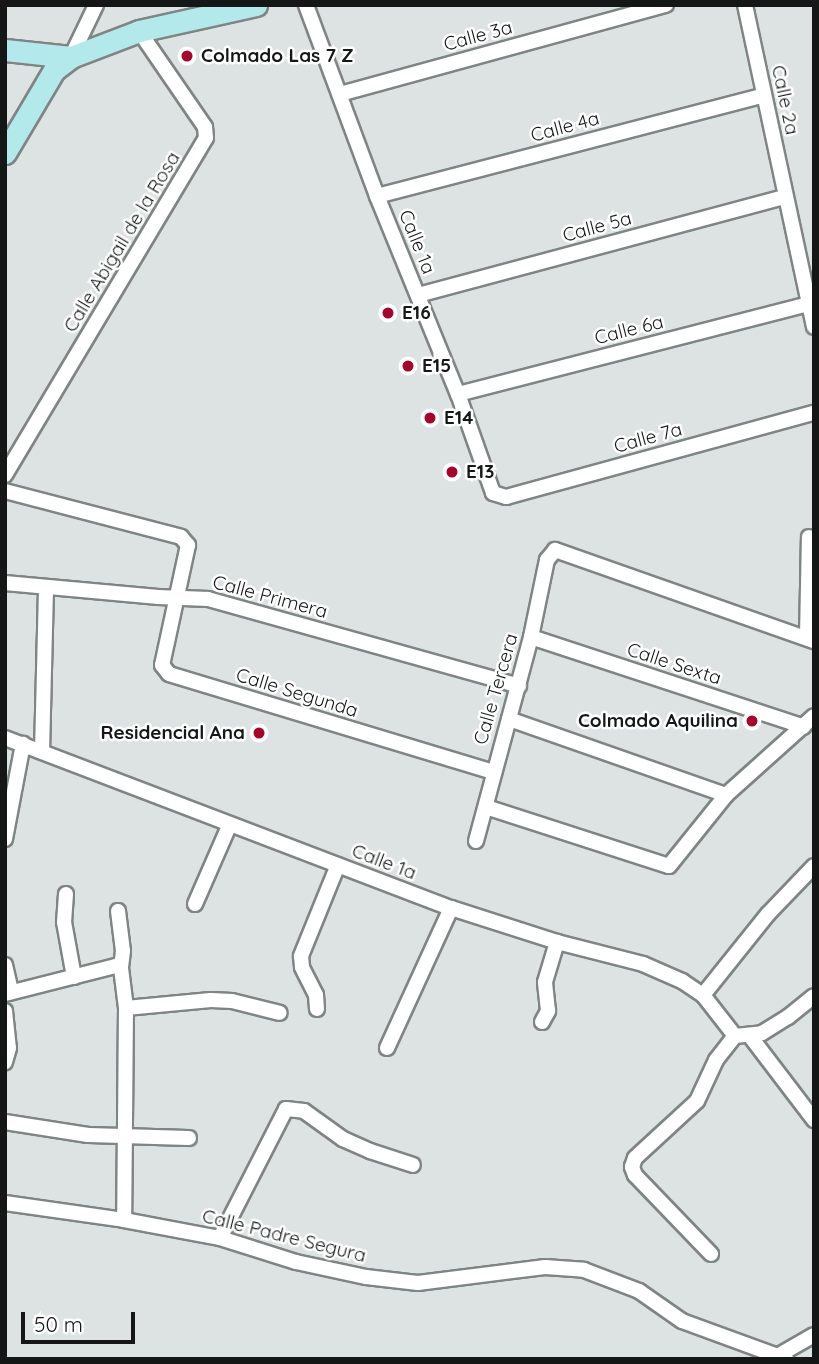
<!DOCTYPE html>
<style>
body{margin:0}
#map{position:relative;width:819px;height:1364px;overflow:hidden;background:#dde2e2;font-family:Quicksand,sans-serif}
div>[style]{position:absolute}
.roads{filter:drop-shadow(2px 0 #7f8484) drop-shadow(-2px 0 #7f8484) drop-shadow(0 2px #7f8484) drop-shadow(0 -2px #7f8484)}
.minor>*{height:14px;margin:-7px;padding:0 7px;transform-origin:7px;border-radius:7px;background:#fff}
.secondary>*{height:21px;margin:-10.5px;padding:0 10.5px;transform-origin:10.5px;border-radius:10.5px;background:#b4e9eb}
.dots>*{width:19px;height:19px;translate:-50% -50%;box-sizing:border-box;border:4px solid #fff;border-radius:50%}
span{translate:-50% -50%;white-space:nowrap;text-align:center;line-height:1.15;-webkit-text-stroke:5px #fff;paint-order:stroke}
.street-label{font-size:19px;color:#151717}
.poi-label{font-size:19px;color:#151717;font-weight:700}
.left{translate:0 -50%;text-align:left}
.right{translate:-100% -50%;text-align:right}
.frame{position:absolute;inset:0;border:7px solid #151717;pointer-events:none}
.scale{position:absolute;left:21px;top:1312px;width:114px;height:32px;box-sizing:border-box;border:4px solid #151717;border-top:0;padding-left:9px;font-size:21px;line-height:24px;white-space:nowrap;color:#151717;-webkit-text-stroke:5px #fff;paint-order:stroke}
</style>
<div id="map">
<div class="roads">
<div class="minor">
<div style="left:306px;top:5px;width:204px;rotate:69.6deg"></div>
<div style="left:377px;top:196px;width:214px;rotate:67.8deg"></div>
<div style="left:458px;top:394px;width:105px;rotate:70.5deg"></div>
<div style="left:493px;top:493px;width:14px;rotate:17deg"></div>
<div style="left:506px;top:497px;width:319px;rotate:-15.3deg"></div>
<div style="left:745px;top:5px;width:329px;rotate:77.9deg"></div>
<div style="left:71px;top:57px;width:58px;rotate:-64.3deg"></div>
<div style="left:340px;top:94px;width:338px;rotate:-15.3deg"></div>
<div style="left:377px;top:196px;width:400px;rotate:-14.6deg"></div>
<div style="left:418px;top:295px;width:380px;rotate:-15deg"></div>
<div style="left:458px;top:394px;width:362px;rotate:-14.4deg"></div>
<div style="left:5px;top:475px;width:392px;rotate:-59.2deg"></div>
<div style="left:206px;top:138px;width:11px;rotate:-95deg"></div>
<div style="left:205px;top:127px;width:116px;rotate:-124.5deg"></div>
<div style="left:5px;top:491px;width:182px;rotate:14.6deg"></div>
<div style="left:181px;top:537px;width:11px;rotate:49deg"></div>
<div style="left:188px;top:545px;width:123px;rotate:102.2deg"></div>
<div style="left:162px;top:665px;width:11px;rotate:52deg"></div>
<div style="left:169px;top:674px;width:338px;rotate:16.8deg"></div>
<div style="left:5px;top:583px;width:154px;rotate:5.2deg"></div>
<div style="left:158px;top:597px;width:50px;rotate:2.3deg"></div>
<div style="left:208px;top:599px;width:323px;rotate:15.6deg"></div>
<div style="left:531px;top:637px;width:287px;rotate:18.2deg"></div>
<div style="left:807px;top:638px;width:101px;rotate:-88.9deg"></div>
<div style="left:509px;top:719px;width:230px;rotate:19.3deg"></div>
<div style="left:5px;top:738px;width:477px;rotate:20.9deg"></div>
<div style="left:451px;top:908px;width:111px;rotate:17.8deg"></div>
<div style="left:557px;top:942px;width:89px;rotate:14.3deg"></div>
<div style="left:643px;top:964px;width:43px;rotate:23.6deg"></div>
<div style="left:682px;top:981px;width:25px;rotate:34deg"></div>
<div style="left:703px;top:995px;width:52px;rotate:52deg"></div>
<div style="left:42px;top:752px;width:165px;rotate:-88.6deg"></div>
<div style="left:486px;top:807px;width:192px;rotate:17.9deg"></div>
<div style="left:669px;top:866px;width:91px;rotate:-51.2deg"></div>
<div style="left:726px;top:795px;width:118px;rotate:-41.9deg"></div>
<div style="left:5px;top:839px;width:97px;rotate:-79.3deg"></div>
<div style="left:476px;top:841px;width:211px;rotate:-74.9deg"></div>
<div style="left:531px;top:637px;width:79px;rotate:-78.3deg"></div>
<div style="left:547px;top:560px;width:13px;rotate:-51deg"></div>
<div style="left:555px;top:550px;width:275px;rotate:19.4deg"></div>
<div style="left:66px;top:894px;width:28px;rotate:94deg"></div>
<div style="left:64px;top:922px;width:56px;rotate:79.7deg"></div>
<div style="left:195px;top:904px;width:87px;rotate:-66.4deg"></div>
<div style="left:118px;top:911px;width:40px;rotate:82.9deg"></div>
<div style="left:123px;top:951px;width:17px;rotate:97deg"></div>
<div style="left:5px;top:965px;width:28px;rotate:77deg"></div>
<div style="left:5px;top:994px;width:114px;rotate:-14.2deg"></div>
<div style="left:116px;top:966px;width:5px;rotate:22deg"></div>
<div style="left:121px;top:968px;width:40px;rotate:82.9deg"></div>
<div style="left:126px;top:1008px;width:212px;rotate:90.5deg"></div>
<div style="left:703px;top:995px;width:104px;rotate:-51.3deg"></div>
<div style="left:768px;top:914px;width:66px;rotate:-46.2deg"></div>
<div style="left:126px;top:1008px;width:85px;rotate:-5.4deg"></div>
<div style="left:211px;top:1000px;width:21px;rotate:3deg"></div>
<div style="left:232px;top:1001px;width:49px;rotate:14deg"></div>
<div style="left:317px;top:1009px;width:14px;rotate:-94deg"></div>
<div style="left:316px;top:995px;width:31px;rotate:-117deg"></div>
<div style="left:302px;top:967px;width:11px;rotate:-95deg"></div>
<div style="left:301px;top:956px;width:98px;rotate:-67.9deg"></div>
<div style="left:5px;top:1011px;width:37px;rotate:84deg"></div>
<div style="left:9px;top:1048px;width:15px;rotate:106deg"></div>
<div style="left:542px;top:1022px;width:13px;rotate:-61deg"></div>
<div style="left:548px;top:1011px;width:29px;rotate:-96deg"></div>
<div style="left:545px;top:982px;width:42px;rotate:-73.3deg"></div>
<div style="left:750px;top:1036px;width:106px;rotate:52.7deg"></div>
<div style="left:387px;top:1048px;width:154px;rotate:-65.4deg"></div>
<div style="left:5px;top:1122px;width:84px;rotate:8.9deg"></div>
<div style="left:88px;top:1135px;width:101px;rotate:1.7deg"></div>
<div style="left:5px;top:1203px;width:120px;rotate:8.1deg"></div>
<div style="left:124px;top:1220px;width:98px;rotate:10.6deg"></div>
<div style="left:220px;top:1238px;width:80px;rotate:17.5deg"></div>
<div style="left:296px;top:1262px;width:72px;rotate:12.1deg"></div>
<div style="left:366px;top:1277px;width:52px;rotate:6.6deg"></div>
<div style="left:418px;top:1283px;width:128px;rotate:-7.2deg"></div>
<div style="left:545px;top:1267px;width:39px;rotate:4deg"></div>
<div style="left:584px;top:1270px;width:59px;rotate:20.9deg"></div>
<div style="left:639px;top:1291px;width:52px;rotate:34.9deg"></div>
<div style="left:682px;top:1321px;width:111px;rotate:20.1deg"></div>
<div style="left:220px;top:1238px;width:145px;rotate:-62.9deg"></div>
<div style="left:286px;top:1109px;width:18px;rotate:6deg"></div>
<div style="left:304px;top:1111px;width:48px;rotate:35.7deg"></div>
<div style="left:343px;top:1139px;width:30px;rotate:24deg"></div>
<div style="left:370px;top:1151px;width:45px;rotate:18deg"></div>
<div style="left:711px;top:1254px;width:110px;rotate:-133.9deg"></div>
<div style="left:635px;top:1175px;width:9px;rotate:-111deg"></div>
<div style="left:632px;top:1167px;width:9px;rotate:-72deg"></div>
<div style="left:635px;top:1158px;width:84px;rotate:-42.6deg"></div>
<div style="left:697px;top:1101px;width:45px;rotate:-65.1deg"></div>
<div style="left:716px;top:1060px;width:31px;rotate:-52deg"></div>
<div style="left:735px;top:1036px;width:27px;rotate:-6deg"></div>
<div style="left:762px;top:1033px;width:31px;rotate:-32deg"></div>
<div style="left:788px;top:1017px;width:33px;rotate:-39deg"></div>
<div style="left:779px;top:1355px;width:40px;rotate:-29.7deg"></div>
</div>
<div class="secondary">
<div style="left:5px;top:50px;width:66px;rotate:6.1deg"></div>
<div style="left:5px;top:153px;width:96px;rotate:-59.4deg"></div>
<div style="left:54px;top:70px;width:21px;rotate:-37deg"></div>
<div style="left:71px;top:57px;width:73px;rotate:-20.9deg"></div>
<div style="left:139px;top:31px;width:120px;rotate:-12.5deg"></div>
</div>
</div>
<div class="dots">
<div style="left:187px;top:56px;background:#a4072c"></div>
<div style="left:388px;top:313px;background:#a4072c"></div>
<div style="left:408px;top:366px;background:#a4072c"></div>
<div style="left:430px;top:418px;background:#a4072c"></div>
<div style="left:452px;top:472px;background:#a4072c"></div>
<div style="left:752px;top:721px;background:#a4072c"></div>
<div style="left:259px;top:733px;background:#a4072c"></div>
</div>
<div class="street-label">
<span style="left:478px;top:36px;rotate:-15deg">Calle 3a</span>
<span style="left:785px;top:100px;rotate:78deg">Calle 2a</span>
<span style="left:565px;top:127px;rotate:-15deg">Calle 4a</span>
<span style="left:597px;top:227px;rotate:-15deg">Calle 5a</span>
<span style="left:122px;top:242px;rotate:-59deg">Calle Abigail de la Rosa</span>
<span style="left:417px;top:242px;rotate:68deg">Calle 1a</span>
<span style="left:629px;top:330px;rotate:-14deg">Calle 6a</span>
<span style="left:648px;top:438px;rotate:-15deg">Calle 7a</span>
<span style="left:270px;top:597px;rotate:15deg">Calle Primera</span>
<span style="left:674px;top:664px;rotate:18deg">Calle Sexta</span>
<span style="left:496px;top:689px;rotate:-74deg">Calle Tercera</span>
<span style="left:297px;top:693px;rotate:17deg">Calle Segunda</span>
<span style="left:384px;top:862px;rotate:21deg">Calle 1a</span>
<span style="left:284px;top:1236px;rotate:14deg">Calle Padre Segura</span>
</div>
<div class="poi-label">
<span class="left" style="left:201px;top:56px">Colmado Las 7 Z</span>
<span class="left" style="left:402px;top:313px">E16</span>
<span class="left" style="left:422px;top:366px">E15</span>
<span class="left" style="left:444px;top:418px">E14</span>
<span class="left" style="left:466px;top:472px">E13</span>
<span class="right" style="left:738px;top:721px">Colmado Aquilina</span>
<span class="right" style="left:245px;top:733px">Residencial Ana</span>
</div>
<div class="frame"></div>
<div class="scale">50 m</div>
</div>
